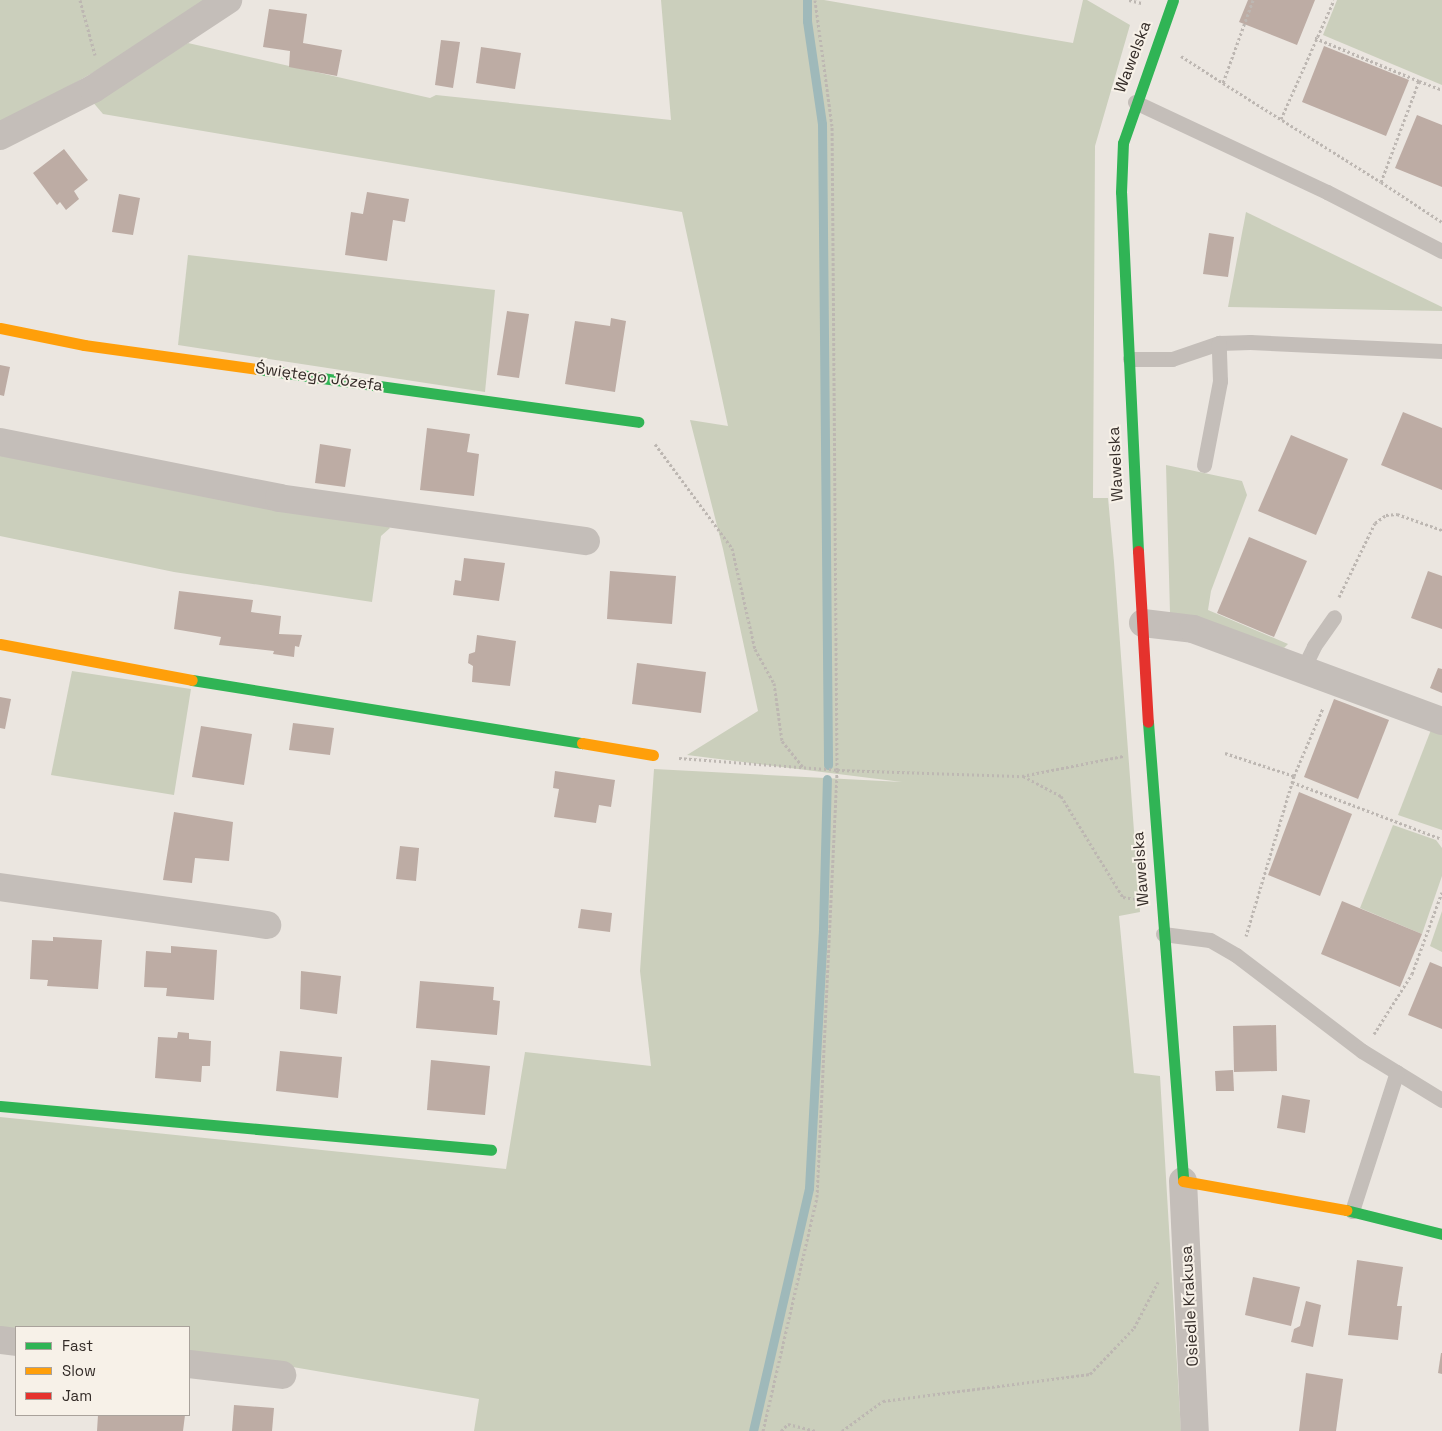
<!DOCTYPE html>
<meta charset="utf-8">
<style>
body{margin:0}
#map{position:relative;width:1442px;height:1431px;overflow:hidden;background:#ebe6e0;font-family:"Space Grotesk",sans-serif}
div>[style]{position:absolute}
.green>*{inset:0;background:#cbcfbc}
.stream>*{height:9px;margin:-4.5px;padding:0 4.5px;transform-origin:4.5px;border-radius:4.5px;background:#9fb9ba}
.building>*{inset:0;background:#bdaca4}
.path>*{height:3px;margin-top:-1.5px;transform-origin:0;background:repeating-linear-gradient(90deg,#bdb7b2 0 2.5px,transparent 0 5px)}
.lane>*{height:15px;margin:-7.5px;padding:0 7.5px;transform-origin:7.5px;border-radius:7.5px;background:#c4beb9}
.street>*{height:28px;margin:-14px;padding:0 14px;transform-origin:14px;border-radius:14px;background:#c4beb9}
.fast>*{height:11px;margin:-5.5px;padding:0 5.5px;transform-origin:5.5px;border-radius:5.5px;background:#30b455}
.slow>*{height:11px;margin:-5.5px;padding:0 5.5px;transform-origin:5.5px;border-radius:5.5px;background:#ff9f0a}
.jam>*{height:11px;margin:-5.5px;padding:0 5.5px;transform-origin:5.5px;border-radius:5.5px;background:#e5322d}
span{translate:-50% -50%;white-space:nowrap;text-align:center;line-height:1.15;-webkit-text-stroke:4px #f7f1e8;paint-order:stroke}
.street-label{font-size:16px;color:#342c28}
.legend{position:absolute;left:15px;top:1326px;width:175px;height:90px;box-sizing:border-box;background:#f7f1e8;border:1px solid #a9a29b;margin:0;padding:6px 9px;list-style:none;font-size:15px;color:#342c28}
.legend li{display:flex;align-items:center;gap:10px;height:25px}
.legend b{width:25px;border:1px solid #a9a29b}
</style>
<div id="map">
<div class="green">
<div style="clip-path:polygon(0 0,206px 0,128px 53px,0 125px)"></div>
<div style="clip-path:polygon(661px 0,824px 0,1073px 43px,1083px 0,1087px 0,1130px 25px,1095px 146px,1093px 498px,1108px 498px,1114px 562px,1140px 912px,1119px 916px,1134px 1073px,1160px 1076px,1181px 1431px,474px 1431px,479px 1399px,287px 1366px,189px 1353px,189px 1327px,0 1329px,0 1117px,506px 1169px,525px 1052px,651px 1066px,640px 971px,654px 769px,902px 782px,687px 755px,758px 711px,723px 549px,690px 420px,728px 426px,682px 212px,103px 114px,91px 100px,188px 43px,430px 98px,436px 95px,671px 120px)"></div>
<div style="clip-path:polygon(1337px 0,1442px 0,1442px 85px,1323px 35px)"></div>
<div style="clip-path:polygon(1246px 212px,1442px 307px,1442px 311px,1228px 307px)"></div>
<div style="clip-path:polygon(188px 255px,495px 290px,485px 392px,178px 345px)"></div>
<div style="clip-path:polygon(0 449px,381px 517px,390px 528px,381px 536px,372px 602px,174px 572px,0 536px)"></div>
<div style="clip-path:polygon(1166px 465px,1242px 481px,1247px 495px,1211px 591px,1208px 610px,1288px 644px,1284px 648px,1170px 613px)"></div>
<div style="clip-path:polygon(72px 671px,191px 689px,174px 795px,51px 775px)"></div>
<div style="clip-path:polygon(1434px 722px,1442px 725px,1442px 830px,1398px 815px)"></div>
<div style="clip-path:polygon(1393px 825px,1436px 840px,1442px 848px,1442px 876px,1422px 934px,1360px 908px)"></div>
<div style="clip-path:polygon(1442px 911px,1442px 952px,1430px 946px)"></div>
</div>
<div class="stream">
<div style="left:807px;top:0;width:21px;rotate:90deg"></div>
<div style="left:807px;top:21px;width:104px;rotate:81.7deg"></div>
<div style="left:822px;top:124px;width:641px;rotate:89.46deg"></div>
<div style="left:753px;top:1431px;width:249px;rotate:-77deg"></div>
<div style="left:809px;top:1188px;width:259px;rotate:-86.9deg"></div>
<div style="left:823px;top:929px;width:150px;rotate:-88.5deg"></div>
</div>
<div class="building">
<div style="clip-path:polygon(1248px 0,1315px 0,1297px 45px,1239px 22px)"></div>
<div style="clip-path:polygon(269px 9px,307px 14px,303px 43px,342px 50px,337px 76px,289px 67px,290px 51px,263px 47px)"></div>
<div style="clip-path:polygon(441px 40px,460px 42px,453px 88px,435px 85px)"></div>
<div style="clip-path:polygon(1324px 46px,1409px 80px,1386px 136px,1302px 102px)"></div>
<div style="clip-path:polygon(481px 47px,521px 53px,515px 89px,476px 83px)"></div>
<div style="clip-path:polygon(1417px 115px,1442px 125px,1442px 187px,1395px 168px)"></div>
<div style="clip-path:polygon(64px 149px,88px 180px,74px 191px,79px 199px,66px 210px,60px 202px,57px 205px,33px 173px)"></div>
<div style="clip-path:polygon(367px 192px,409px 199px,405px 222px,393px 220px,387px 261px,345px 255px,351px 212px,363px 214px)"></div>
<div style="clip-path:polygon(119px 194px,140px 198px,133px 235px,112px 232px)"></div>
<div style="clip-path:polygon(1209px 233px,1234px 237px,1228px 277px,1203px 274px)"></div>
<div style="clip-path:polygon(507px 311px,529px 314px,519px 378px,497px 375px)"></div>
<div style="clip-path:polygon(611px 318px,626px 321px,615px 392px,565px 384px,575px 321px,610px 326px)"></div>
<div style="clip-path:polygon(0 365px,10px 367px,4px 396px,0 395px)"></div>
<div style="clip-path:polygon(1403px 412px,1442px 428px,1442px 490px,1381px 465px)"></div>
<div style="clip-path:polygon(427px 428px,470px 434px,467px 452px,479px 454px,474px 496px,420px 490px)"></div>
<div style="clip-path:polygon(1291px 435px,1348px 459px,1316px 535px,1258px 511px)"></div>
<div style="clip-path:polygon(320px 444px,351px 449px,345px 487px,315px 483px)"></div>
<div style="clip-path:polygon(1249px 537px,1307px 561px,1274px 637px,1217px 613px)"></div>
<div style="clip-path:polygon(464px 558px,505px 563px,499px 601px,453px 595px,455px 580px,461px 581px)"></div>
<div style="clip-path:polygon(610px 571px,676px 576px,672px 624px,607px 619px)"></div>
<div style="clip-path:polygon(1428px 571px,1442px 576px,1442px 629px,1411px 618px)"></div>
<div style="clip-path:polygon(179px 591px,253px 600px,251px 612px,281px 616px,279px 634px,302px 635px,299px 647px,295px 646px,294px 657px,273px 654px,274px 651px,219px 645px,221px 637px,174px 629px)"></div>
<div style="clip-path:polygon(477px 635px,516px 641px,510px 686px,472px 682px,473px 666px,468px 663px,469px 654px,475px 652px)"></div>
<div style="clip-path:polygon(637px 663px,706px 672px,701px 713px,632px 704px)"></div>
<div style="clip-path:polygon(1438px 668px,1442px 669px,1442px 693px,1430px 688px)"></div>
<div style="clip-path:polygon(0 697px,11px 699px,5px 729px,0 728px)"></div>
<div style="clip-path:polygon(1334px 699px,1389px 720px,1358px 799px,1304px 777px)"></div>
<div style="clip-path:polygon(293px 723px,334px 728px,330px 755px,289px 750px)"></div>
<div style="clip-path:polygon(201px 726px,252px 734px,244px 785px,192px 777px)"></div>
<div style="clip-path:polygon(555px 771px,615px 780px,611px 807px,599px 805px,596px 823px,554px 817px,559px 789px,553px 788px)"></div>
<div style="clip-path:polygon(1299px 792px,1352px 814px,1320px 896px,1268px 875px)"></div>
<div style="clip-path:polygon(174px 812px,233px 822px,229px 861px,195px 858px,192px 883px,163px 880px)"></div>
<div style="clip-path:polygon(400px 846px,419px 848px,416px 881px,396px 879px)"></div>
<div style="clip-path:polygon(1342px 901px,1422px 934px,1400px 987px,1321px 954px)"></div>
<div style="clip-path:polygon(581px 909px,612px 913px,610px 932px,578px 928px)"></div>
<div style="clip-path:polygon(53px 937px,102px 940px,98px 989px,47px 986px,48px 980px,30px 979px,32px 940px,53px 941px)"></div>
<div style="clip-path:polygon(171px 946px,217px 950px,214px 1000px,166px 996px,167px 988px,144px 987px,146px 951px,171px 953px)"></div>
<div style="clip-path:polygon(1430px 962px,1442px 967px,1442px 1029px,1408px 1015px)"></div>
<div style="clip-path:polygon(301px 971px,341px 976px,337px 1014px,300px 1009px)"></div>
<div style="clip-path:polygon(420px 981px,494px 987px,493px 1000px,500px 1001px,497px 1035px,416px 1028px)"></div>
<div style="clip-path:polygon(1276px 1025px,1277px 1071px,1234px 1072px,1233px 1026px)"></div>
<div style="clip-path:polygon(178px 1032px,189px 1033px,189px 1039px,211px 1041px,210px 1066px,202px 1066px,201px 1082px,155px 1078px,158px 1037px,177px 1038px)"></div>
<div style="clip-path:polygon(280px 1051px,342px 1057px,338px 1098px,276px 1091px)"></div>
<div style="clip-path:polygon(431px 1060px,490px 1066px,485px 1115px,427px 1110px)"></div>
<div style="clip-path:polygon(1233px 1070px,1234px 1091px,1216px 1091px,1215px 1071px)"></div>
<div style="clip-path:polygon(1282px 1095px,1310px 1100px,1305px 1133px,1277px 1128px)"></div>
<div style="clip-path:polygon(1357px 1260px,1403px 1267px,1397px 1306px,1402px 1306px,1398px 1340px,1348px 1335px)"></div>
<div style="clip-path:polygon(1253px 1277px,1300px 1287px,1291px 1326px,1245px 1315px)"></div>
<div style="clip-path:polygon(1306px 1301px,1321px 1305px,1313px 1347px,1291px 1342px,1294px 1329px,1300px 1326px)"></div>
<div style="clip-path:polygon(1441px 1353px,1442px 1353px,1442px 1374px,1438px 1373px)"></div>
<div style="clip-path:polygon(1306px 1373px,1343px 1379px,1336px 1431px,1299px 1431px)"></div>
<div style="clip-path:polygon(234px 1405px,274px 1408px,272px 1431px,232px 1431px)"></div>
<div style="clip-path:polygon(98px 1415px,185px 1415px,183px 1431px,97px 1431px)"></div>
</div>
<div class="path">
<div style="left:80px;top:0;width:57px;rotate:74.7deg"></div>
<div style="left:1129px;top:0;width:13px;rotate:13deg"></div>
<div style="left:1253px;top:0;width:88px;rotate:109.9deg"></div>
<div style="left:1223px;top:83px;width:186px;rotate:32.1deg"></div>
<div style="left:1381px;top:182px;width:108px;rotate:-69.4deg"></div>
<div style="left:1419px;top:81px;width:113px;rotate:-157.5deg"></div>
<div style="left:1181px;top:56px;width:50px;rotate:32.7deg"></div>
<div style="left:1419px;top:81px;width:25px;rotate:21deg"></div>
<div style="left:1281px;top:119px;width:130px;rotate:-66deg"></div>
<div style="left:1381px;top:182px;width:73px;rotate:33.3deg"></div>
<div style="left:655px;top:444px;width:129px;rotate:53.5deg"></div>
<div style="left:732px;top:548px;width:104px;rotate:77.2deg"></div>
<div style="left:755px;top:649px;width:39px;rotate:61deg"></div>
<div style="left:774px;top:683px;width:59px;rotate:82.1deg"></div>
<div style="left:782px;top:741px;width:33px;rotate:51deg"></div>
<div style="left:1339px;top:597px;width:82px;rotate:-64.1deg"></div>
<div style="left:1375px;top:523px;width:14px;rotate:-36deg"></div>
<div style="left:1386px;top:515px;width:11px;rotate:-5deg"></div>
<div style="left:1397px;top:514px;width:48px;rotate:19.6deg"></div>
<div style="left:1225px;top:753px;width:73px;rotate:18.4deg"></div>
<div style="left:1294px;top:776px;width:167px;rotate:106.7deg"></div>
<div style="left:679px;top:758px;width:158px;rotate:4.3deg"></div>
<div style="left:837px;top:770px;width:185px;rotate:1.9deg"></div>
<div style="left:1022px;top:776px;width:103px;rotate:-11.2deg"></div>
<div style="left:1023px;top:776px;width:43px;rotate:27.8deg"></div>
<div style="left:1061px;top:796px;width:119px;rotate:58.5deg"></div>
<div style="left:1123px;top:897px;width:12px;rotate:9deg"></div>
<div style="left:1294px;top:776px;width:74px;rotate:-66.9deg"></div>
<div style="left:1292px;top:782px;width:160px;rotate:20.8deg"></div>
<div style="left:1374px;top:1034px;width:71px;rotate:-57.7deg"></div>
<div style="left:1412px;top:974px;width:87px;rotate:-69.9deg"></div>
<div style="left:763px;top:1431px;width:240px;rotate:-77deg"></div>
<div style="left:817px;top:1197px;width:427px;rotate:-87.3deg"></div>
<div style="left:837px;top:770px;width:644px;rotate:-90.44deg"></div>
<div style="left:832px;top:126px;width:127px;rotate:-97.7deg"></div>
<div style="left:781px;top:1431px;width:10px;rotate:-45deg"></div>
<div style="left:788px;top:1424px;width:29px;rotate:14deg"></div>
<div style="left:842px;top:1431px;width:51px;rotate:-36.2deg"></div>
<div style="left:883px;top:1401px;width:209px;rotate:-7.4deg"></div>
<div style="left:1090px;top:1374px;width:64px;rotate:-46.3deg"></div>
<div style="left:1134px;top:1328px;width:52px;rotate:-62.4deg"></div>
</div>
<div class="lane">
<div style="left:1135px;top:102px;width:212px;rotate:25.1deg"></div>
<div style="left:1327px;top:192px;width:129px;rotate:27.2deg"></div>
<div style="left:1130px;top:359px;width:42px"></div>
<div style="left:1172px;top:359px;width:50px;rotate:-18.8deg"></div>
<div style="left:1219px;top:343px;width:31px;rotate:-2deg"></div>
<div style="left:1250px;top:342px;width:192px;rotate:2.7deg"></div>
<div style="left:1204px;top:465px;width:86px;rotate:-79.2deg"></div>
<div style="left:1220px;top:381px;width:38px;rotate:-92deg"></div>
<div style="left:1303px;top:669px;width:25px;rotate:-64deg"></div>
<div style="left:1314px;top:646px;width:35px;rotate:-55deg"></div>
<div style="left:1163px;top:934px;width:47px;rotate:7.3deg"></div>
<div style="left:1210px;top:940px;width:30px;rotate:30deg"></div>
<div style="left:1236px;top:955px;width:158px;rotate:37.3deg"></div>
<div style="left:1362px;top:1051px;width:94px;rotate:31.5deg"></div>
<div style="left:1352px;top:1211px;width:146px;rotate:-72.1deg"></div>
</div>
<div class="street">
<div style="left:0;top:136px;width:104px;rotate:-26.8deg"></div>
<div style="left:93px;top:89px;width:162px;rotate:-33.4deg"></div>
<div style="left:0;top:442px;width:285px;rotate:11.3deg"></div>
<div style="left:279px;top:498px;width:310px;rotate:8deg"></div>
<div style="left:1143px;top:623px;width:50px;rotate:6.8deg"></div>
<div style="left:1193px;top:629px;width:265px;rotate:20.3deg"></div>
<div style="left:0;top:887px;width:270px;rotate:8.1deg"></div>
<div style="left:1183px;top:1181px;width:250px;rotate:87.3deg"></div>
<div style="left:0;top:1340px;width:16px;rotate:7deg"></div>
<div style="left:189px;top:1364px;width:94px;rotate:6.7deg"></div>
</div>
<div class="fast">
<div style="left:257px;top:369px;width:385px;rotate:7.9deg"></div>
<div style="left:1138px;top:551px;width:359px;rotate:-92.7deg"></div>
<div style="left:1121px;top:192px;width:49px;rotate:-87.7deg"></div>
<div style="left:1123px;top:143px;width:151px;rotate:-70.7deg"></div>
<div style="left:192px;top:680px;width:395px;rotate:9.2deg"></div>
<div style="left:1148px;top:722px;width:460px;rotate:85.6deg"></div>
<div style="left:0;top:1106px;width:493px;rotate:5.1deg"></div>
<div style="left:1346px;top:1210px;width:99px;rotate:14deg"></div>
</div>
<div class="slow">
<div style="left:0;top:328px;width:86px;rotate:11.4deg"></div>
<div style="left:84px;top:345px;width:175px;rotate:7.9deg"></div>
<div style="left:0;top:644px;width:195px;rotate:10.6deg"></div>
<div style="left:582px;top:743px;width:72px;rotate:9.6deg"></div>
<div style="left:1183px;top:1181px;width:166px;rotate:10.1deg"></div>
</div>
<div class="jam">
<div style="left:1138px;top:551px;width:171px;rotate:86.7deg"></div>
</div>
<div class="street-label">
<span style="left:1133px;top:57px;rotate:-69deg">Wawelska</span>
<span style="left:319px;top:377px;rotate:8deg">Świętego Józefa</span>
<span style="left:1116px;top:464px;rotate:-93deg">Wawelska</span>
<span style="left:1141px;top:869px;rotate:-94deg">Wawelska</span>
<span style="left:1190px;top:1306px;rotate:-93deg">Osiedle Krakusa</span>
</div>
<ul class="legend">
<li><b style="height:6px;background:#30b455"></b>Fast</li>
<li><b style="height:6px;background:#ff9f0a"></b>Slow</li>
<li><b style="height:6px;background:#e5322d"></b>Jam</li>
</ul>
</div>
